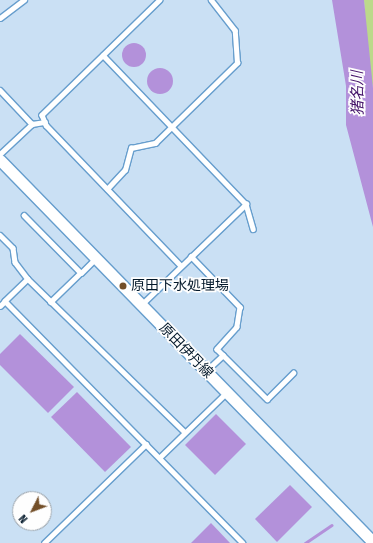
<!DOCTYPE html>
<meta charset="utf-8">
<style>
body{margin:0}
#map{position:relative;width:373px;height:543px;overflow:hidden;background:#cae0f4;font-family:"Fira Sans Condensed","Noto Sans JP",sans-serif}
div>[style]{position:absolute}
.green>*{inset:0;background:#bcd98b}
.water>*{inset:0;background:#b391da}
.round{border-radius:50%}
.stream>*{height:3px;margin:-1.5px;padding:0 1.5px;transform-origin:1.5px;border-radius:1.5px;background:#b391da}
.roads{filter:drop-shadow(1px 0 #679ecd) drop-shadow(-1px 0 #679ecd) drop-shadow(0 1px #679ecd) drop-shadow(0 -1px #679ecd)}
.service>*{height:4.5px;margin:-2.25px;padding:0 2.25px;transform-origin:2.25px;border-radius:2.25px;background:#fff}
.tertiary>*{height:11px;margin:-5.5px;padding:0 5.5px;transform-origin:5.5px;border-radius:5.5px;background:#fff}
.dots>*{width:11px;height:11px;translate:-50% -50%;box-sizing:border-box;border:2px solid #fefefe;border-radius:50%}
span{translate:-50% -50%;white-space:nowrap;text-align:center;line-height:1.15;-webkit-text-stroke:3.5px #fefefe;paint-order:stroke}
.poi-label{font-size:14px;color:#03182a}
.left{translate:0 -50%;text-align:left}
.street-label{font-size:14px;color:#03182a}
.water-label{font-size:15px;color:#441369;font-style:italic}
.north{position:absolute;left:12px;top:491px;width:40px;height:40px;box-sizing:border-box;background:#fefefe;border:1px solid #9aa2a9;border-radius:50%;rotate:228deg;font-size:11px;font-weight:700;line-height:16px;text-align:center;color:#03182a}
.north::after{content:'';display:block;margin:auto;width:14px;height:18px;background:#734f29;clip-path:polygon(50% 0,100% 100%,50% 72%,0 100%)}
</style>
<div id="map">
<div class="green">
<div style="clip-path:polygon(364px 0,373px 0,373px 88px,368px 64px)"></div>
</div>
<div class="water">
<div style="clip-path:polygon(332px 0,364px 0,373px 88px,373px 227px,346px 125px,346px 86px)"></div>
<div class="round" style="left:122px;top:43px;width:24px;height:24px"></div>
<div class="round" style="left:147px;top:68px;width:26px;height:26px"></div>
<div style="clip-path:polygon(20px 334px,74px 387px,48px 413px,0 365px,0 354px)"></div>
<div style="clip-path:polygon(77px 392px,131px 447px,105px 472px,51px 417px)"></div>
<div style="clip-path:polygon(216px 414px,246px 444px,215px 475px,185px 445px)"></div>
<div style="clip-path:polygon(290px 485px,312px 507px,277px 542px,255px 519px)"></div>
<div style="clip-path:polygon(211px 523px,230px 543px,191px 543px)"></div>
</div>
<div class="stream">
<div style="left:305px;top:543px;width:32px;rotate:-34deg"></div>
</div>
<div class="roads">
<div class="service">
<div style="left:160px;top:0;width:165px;rotate:135.7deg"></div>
<div style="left:42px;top:115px;width:11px;rotate:68deg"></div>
<div style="left:46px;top:125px;width:195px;rotate:46.2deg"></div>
<div style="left:0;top:18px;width:30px;rotate:-37deg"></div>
<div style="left:103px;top:55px;width:207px;rotate:46.2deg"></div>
<div style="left:246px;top:204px;width:26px;rotate:74deg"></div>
<div style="left:0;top:90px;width:47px;rotate:46.7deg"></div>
<div style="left:0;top:154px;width:44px;rotate:-43.2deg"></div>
<div style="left:32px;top:124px;width:13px;rotate:-9deg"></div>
<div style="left:107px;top:189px;width:26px;rotate:-47deg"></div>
<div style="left:125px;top:170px;width:23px;rotate:-75deg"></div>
<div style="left:131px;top:148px;width:25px;rotate:-12deg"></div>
<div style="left:155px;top:143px;width:115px;rotate:-44.3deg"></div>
<div style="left:237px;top:63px;width:32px;rotate:-94deg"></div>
<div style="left:235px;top:31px;width:39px;rotate:-128deg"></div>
<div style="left:24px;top:215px;width:81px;rotate:45.5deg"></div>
<div style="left:81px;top:273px;width:42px;rotate:136deg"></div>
<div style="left:0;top:235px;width:18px;rotate:45deg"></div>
<div style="left:13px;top:248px;width:14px;rotate:82deg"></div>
<div style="left:15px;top:262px;width:21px;rotate:53deg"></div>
<div style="left:28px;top:279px;width:219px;rotate:44.3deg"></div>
<div style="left:191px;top:256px;width:71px;rotate:46.1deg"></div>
<div style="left:240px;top:307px;width:20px;rotate:99deg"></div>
<div style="left:237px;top:327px;width:30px;rotate:132deg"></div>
<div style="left:217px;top:349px;width:71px;rotate:45deg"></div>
<div style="left:267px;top:399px;width:37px;rotate:-45deg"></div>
<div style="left:81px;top:273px;width:20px;rotate:-45deg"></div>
<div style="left:28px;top:279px;width:32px;rotate:136deg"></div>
<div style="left:5px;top:301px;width:339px;rotate:45.5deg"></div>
<div style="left:141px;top:305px;width:146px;rotate:-43.9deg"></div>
<div style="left:0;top:306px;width:7px;rotate:-45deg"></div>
<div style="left:206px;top:371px;width:23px;rotate:-43deg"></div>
<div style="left:160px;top:457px;width:93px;rotate:-44.1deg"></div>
<div style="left:44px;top:543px;width:142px;rotate:-44.1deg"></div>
</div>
<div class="tertiary">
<div style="left:0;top:160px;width:534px;rotate:45.68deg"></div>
</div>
</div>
<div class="dots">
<div style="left:123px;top:286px;background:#734f29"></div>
</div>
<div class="poi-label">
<span class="left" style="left:131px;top:286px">原田下水処理場</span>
</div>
<div class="street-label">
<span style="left:186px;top:351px;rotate:46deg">原田伊丹線</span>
</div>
<div class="water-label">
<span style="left:358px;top:93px;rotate:-91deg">猪名川</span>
</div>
<div class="north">N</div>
</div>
